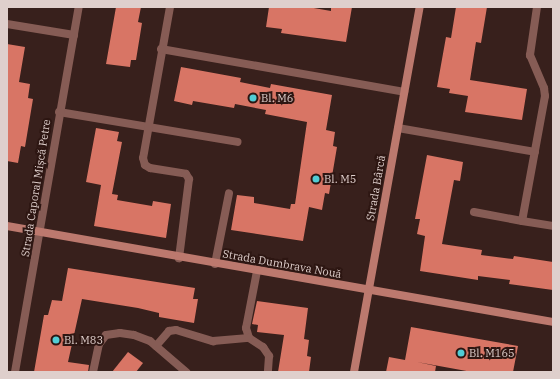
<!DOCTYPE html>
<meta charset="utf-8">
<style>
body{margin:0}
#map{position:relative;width:560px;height:379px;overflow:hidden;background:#38201c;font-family:"IBM Plex Serif",serif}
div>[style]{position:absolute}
.building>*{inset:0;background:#d87565}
.lane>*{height:8px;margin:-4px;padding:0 4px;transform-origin:4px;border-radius:4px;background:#865c55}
.street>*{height:8px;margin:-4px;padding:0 4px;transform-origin:4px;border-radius:4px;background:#865c55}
.secondary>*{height:8px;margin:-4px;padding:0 4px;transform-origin:4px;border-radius:4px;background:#bc796e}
.dots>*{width:11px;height:11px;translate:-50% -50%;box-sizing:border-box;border:2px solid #2d1612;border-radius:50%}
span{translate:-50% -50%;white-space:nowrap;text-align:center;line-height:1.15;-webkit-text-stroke:4px #2d1612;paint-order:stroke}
.poi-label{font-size:11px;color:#dfcfcc}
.left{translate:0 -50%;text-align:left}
.street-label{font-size:11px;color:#dfcfcc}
.frame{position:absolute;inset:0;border:8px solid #dfcfcc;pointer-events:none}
</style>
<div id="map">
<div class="building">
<div style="clip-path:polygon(116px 7px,141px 7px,138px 22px,142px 23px,136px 60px,131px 60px,130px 67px,106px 64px)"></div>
<div style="clip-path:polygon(269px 7px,308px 7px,331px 11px,331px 7px,352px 7px,346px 42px,281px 33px,282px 29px,266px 27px)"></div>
<div style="clip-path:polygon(456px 7px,487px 7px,481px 43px,476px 42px,470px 80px,527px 89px,522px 120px,465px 112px,468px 96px,449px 93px,450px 89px,437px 87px,446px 37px,451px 38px)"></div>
<div style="clip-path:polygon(7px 44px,25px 47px,19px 82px,30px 84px,28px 98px,33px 99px,25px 147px,21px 146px,18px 163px,7px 161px)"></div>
<div style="clip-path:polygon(181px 67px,241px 78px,240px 82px,270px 88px,271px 84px,332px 95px,326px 130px,335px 132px,333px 146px,337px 147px,329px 194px,325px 193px,322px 210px,309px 207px,303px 241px,231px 230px,237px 195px,254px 197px,254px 203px,290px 209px,291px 204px,295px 204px,307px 122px,265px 114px,266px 110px,235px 104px,234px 108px,193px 101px,192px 105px,174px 101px)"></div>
<div style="clip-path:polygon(96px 128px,119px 132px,117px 141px,122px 142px,112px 194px,118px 195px,117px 200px,152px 206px,153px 201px,171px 204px,166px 238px,94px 226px,101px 185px,86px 182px)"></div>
<div style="clip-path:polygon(427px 155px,463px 162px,460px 181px,454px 180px,442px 244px,482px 250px,481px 255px,513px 259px,514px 256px,553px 262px,553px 290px,509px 284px,510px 280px,478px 276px,478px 280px,420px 271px,425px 236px,417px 234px,420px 219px,415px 219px)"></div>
<div style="clip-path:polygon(68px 268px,195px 288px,193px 299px,198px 299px,194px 323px,159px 317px,159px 313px,138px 308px,82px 299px,68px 362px,89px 365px,88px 372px,34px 372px,44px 315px,48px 315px,52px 300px,62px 301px)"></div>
<div style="clip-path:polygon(257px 301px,308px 308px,304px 339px,309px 340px,307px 356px,311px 357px,309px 372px,278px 372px,284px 335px,257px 332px,258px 325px,252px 324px)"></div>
<div style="clip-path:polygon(411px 327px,518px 346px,513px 372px,472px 372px,417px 362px,436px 366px,435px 372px,386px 372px,389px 357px,405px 360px)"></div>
<div style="clip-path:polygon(128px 352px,143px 363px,136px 372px,112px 372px)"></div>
</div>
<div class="lane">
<div style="left:59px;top:112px;width:181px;rotate:9.5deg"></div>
<div style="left:474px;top:212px;width:49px;rotate:10.6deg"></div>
<div style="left:215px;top:264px;width:72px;rotate:-78.8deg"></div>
<div style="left:257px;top:271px;width:58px;rotate:100.9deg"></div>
<div style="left:246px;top:328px;width:10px;rotate:73deg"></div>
<div style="left:249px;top:338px;width:17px;rotate:33deg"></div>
<div style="left:263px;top:347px;width:11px;rotate:56deg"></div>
<div style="left:269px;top:356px;width:16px;rotate:94deg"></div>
<div style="left:156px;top:346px;width:20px;rotate:-49deg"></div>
<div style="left:169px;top:331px;width:7px;rotate:-8deg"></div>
<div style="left:176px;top:330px;width:39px;rotate:17deg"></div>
<div style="left:213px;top:341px;width:36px;rotate:-5deg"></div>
<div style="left:93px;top:372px;width:29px;rotate:-78deg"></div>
<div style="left:99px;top:344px;width:11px;rotate:-52deg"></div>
<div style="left:106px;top:335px;width:14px;rotate:-8deg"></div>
<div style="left:120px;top:333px;width:14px;rotate:8deg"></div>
<div style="left:134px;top:335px;width:17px;rotate:21deg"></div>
<div style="left:150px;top:341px;width:48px;rotate:40.7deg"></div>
</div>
<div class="street">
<div style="left:170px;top:7px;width:153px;rotate:100.1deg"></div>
<div style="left:143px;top:158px;width:7px;rotate:74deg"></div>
<div style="left:145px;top:165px;width:6px;rotate:31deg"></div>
<div style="left:150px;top:168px;width:36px;rotate:9deg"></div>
<div style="left:186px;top:174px;width:6px;rotate:59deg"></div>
<div style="left:189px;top:179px;width:80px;rotate:97.2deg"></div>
<div style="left:537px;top:7px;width:49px;rotate:98.3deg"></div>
<div style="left:530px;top:55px;width:36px;rotate:67deg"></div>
<div style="left:544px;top:88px;width:8px;rotate:83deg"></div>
<div style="left:545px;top:96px;width:127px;rotate:100.4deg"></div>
<div style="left:522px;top:221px;width:31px;rotate:9deg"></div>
<div style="left:7px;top:24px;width:68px;rotate:9.3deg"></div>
<div style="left:161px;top:49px;width:247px;rotate:10deg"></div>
<div style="left:398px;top:128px;width:139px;rotate:9.9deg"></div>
<div style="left:15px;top:372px;width:371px;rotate:-80.1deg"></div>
</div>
<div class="secondary">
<div style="left:7px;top:226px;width:554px;rotate:9.97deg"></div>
<div style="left:354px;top:372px;width:371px;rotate:-79.8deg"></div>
</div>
<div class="dots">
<div style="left:253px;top:98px;background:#51ccd4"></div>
<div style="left:316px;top:179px;background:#51ccd4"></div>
<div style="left:56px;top:340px;background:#51ccd4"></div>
<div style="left:461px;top:353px;background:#51ccd4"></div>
</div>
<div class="poi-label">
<span class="left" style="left:261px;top:98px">Bl. M6</span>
<span class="left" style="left:324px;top:179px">Bl. M5</span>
<span class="left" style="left:64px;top:340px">Bl. M83</span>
<span class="left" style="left:469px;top:353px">Bl. M165</span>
</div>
<div class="street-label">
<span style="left:36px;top:188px;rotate:-81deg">Strada Caporal Mișcă Petre</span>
<span style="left:376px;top:188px;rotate:-80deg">Strada Bârcă</span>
<span style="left:282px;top:264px;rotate:10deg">Strada Dumbrava Nouă</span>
</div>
<div class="frame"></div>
</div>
